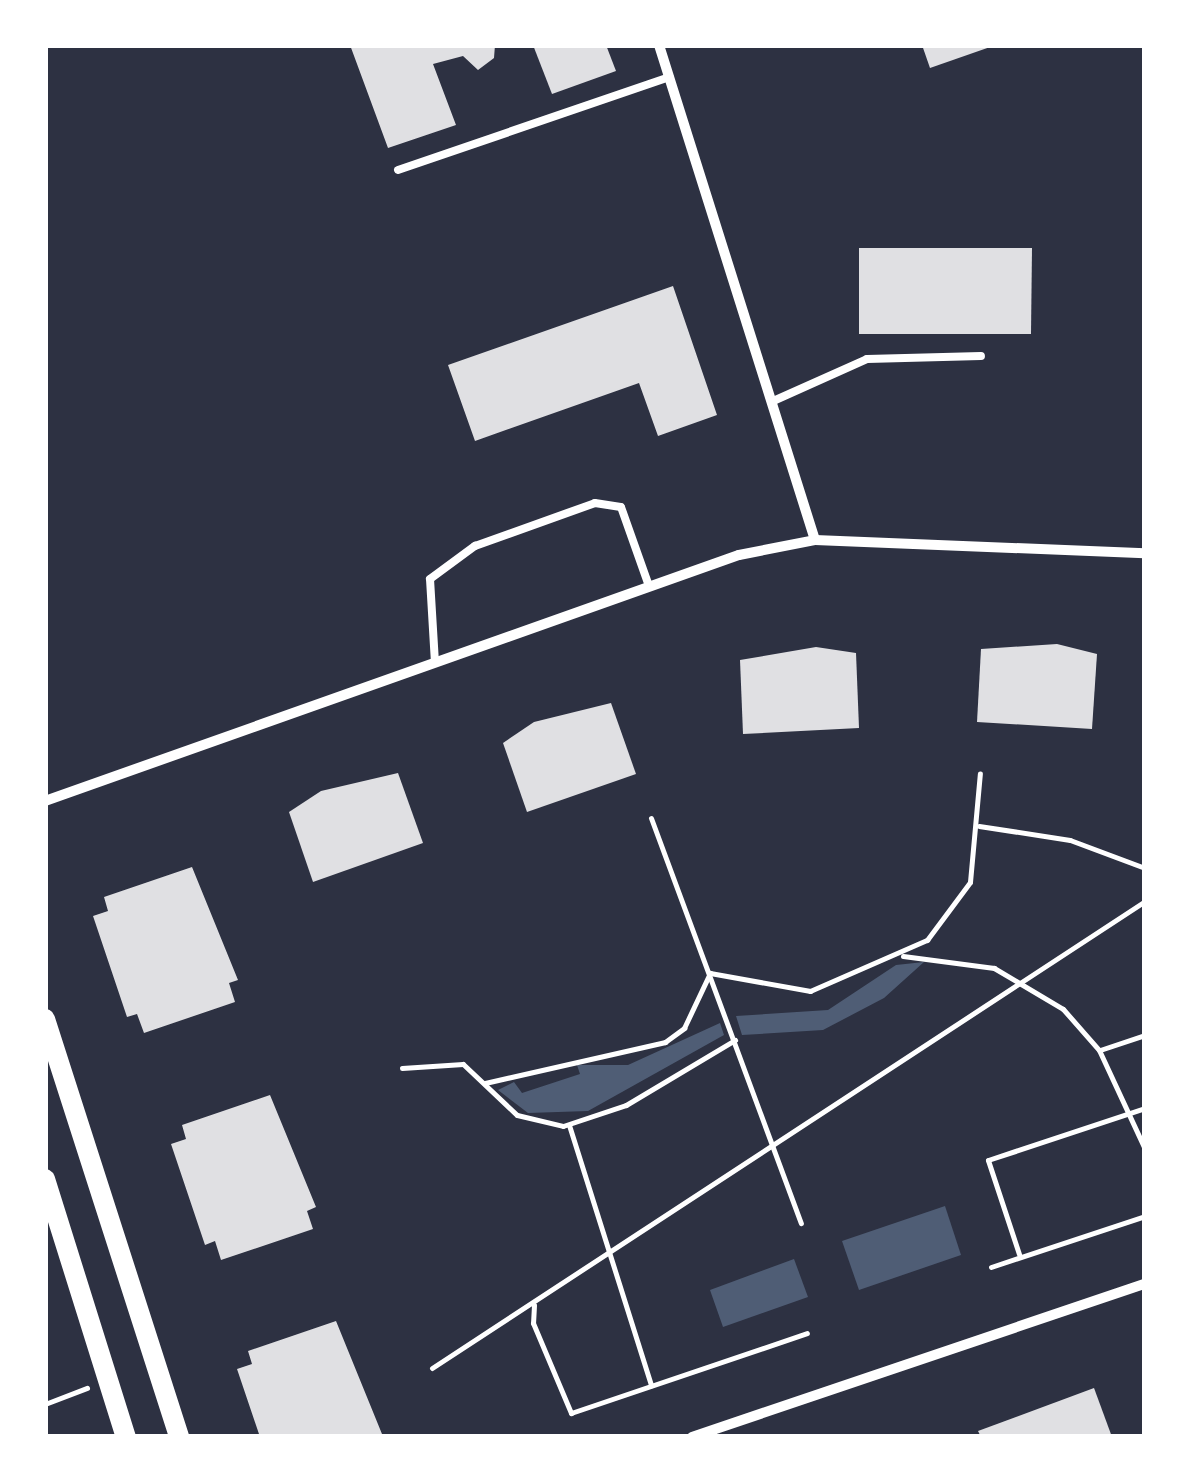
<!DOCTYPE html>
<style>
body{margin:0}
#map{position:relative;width:1190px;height:1482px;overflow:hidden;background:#2d3142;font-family:"Source Sans 3",sans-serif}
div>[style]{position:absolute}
.water>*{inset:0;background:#4f5d75}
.building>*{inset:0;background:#e0e0e3}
.path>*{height:5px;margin:-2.5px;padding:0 2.5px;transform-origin:2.5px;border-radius:2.5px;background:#fff}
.service>*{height:8px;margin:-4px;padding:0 4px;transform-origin:4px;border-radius:4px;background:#fff}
.minor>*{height:10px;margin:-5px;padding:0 5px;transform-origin:5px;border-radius:5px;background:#fff}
.secondary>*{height:20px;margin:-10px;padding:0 10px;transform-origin:10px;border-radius:10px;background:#fff}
span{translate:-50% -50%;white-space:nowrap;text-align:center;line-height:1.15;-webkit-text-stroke:10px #fff;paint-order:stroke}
.frame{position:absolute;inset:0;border:48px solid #fff;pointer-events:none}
</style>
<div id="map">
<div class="water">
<div style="clip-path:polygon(924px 962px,884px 998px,823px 1030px,742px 1035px,736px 1016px,828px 1010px,896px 965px)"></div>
<div style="clip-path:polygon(720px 1023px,724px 1035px,588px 1111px,528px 1113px,498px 1090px,514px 1082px,522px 1093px,580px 1074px,577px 1065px,628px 1065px)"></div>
<div style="clip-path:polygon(945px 1206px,961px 1255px,859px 1290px,842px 1241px)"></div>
<div style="clip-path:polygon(794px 1259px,808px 1297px,723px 1327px,710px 1290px)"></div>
</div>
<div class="building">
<div style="clip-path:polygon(350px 45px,495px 45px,494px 58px,478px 70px,463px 56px,433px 64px,456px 125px,388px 148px)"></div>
<div style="clip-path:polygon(533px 45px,606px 45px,616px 71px,552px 94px)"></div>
<div style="clip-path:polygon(922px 45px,993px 45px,993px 46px,930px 68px)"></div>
<div style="clip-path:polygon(859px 248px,1032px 248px,1031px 334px,859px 334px)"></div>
<div style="clip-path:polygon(673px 286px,717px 415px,658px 436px,639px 383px,475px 441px,448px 365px)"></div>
<div style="clip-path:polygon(1057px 644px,1097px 654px,1092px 729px,977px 722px,981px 649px)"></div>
<div style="clip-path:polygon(816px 647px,856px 653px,859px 728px,743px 734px,740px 660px)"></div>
<div style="clip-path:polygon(611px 703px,636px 774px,527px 812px,503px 743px,534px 722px)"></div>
<div style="clip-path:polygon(398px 773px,423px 843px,313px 882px,289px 812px,321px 791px)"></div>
<div style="clip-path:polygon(192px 867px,238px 980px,229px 983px,235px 1002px,144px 1033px,137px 1014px,127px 1017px,93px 916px,108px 911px,104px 897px)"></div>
<div style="clip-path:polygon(270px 1095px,316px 1207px,307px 1211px,313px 1229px,221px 1260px,215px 1241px,205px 1245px,171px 1144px,186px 1139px,182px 1125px)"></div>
<div style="clip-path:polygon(336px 1321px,382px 1434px,260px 1437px,237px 1369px,252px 1364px,248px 1351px)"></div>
<div style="clip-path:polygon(1094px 1388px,1112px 1437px,981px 1437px,978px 1431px)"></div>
</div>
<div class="path">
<div style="left:651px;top:818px;width:432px;rotate:69.7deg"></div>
<div style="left:979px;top:826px;width:92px;rotate:8.7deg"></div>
<div style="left:1070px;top:840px;width:80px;rotate:20.5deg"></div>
<div style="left:903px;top:956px;width:92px;rotate:7.5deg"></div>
<div style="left:994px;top:968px;width:80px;rotate:30.7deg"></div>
<div style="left:1063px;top:1009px;width:55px;rotate:48.7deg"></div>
<div style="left:1099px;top:1050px;width:109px;rotate:65.1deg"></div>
<div style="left:1100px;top:1050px;width:47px;rotate:-18.4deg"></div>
<div style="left:402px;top:1068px;width:61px;rotate:-3.8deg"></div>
<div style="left:463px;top:1064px;width:74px;rotate:43.4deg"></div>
<div style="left:517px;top:1115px;width:47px;rotate:13.4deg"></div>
<div style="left:563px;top:1126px;width:66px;rotate:-18.4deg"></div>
<div style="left:626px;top:1105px;width:127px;rotate:-30.8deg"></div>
<div style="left:485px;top:1083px;width:185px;rotate:-12.8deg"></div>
<div style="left:665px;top:1042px;width:24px;rotate:-36deg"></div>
<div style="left:684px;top:1028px;width:61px;rotate:-64.7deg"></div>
<div style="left:710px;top:973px;width:102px;rotate:10.2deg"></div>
<div style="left:810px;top:991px;width:128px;rotate:-23.6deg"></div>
<div style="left:927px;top:940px;width:72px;rotate:-53.4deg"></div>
<div style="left:970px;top:882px;width:109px;rotate:-84.8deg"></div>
<div style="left:569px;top:1125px;width:273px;rotate:72.5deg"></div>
<div style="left:1020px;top:1257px;width:102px;rotate:-108.3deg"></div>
<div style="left:988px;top:1160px;width:165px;rotate:-18.3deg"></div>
<div style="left:991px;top:1267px;width:162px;rotate:-18.3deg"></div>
<div style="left:534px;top:1305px;width:18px;rotate:93deg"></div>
<div style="left:533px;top:1323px;width:98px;rotate:67.1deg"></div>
<div style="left:571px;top:1413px;width:249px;rotate:-18.7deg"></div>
<div style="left:432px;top:1368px;width:852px;rotate:-33.22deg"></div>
<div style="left:45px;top:1404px;width:45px;rotate:-20.9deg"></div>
</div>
<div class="service">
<div style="left:398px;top:170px;width:287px;rotate:-18.9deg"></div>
<div style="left:771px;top:402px;width:105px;rotate:-24.1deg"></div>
<div style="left:867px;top:359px;width:114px;rotate:-1.5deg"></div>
<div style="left:435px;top:663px;width:84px;rotate:-93.4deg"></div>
<div style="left:430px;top:579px;width:56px;rotate:-36.3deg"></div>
<div style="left:475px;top:546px;width:127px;rotate:-19.7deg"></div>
<div style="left:595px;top:503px;width:26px;rotate:9deg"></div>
<div style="left:621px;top:507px;width:84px;rotate:70.5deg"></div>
</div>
<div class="minor">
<div style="left:659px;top:45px;width:519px;rotate:72.51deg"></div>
<div style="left:45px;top:801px;width:736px;rotate:-19.52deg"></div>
<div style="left:739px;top:555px;width:77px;rotate:-11.2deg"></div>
<div style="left:815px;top:540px;width:330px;rotate:2.3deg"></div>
<div style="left:692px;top:1437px;width:478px;rotate:-18.7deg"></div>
</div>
<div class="secondary">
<div style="left:45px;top:1019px;width:439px;rotate:72.2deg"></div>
<div style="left:45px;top:1179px;width:270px;rotate:72.6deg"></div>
</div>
<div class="frame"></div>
</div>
